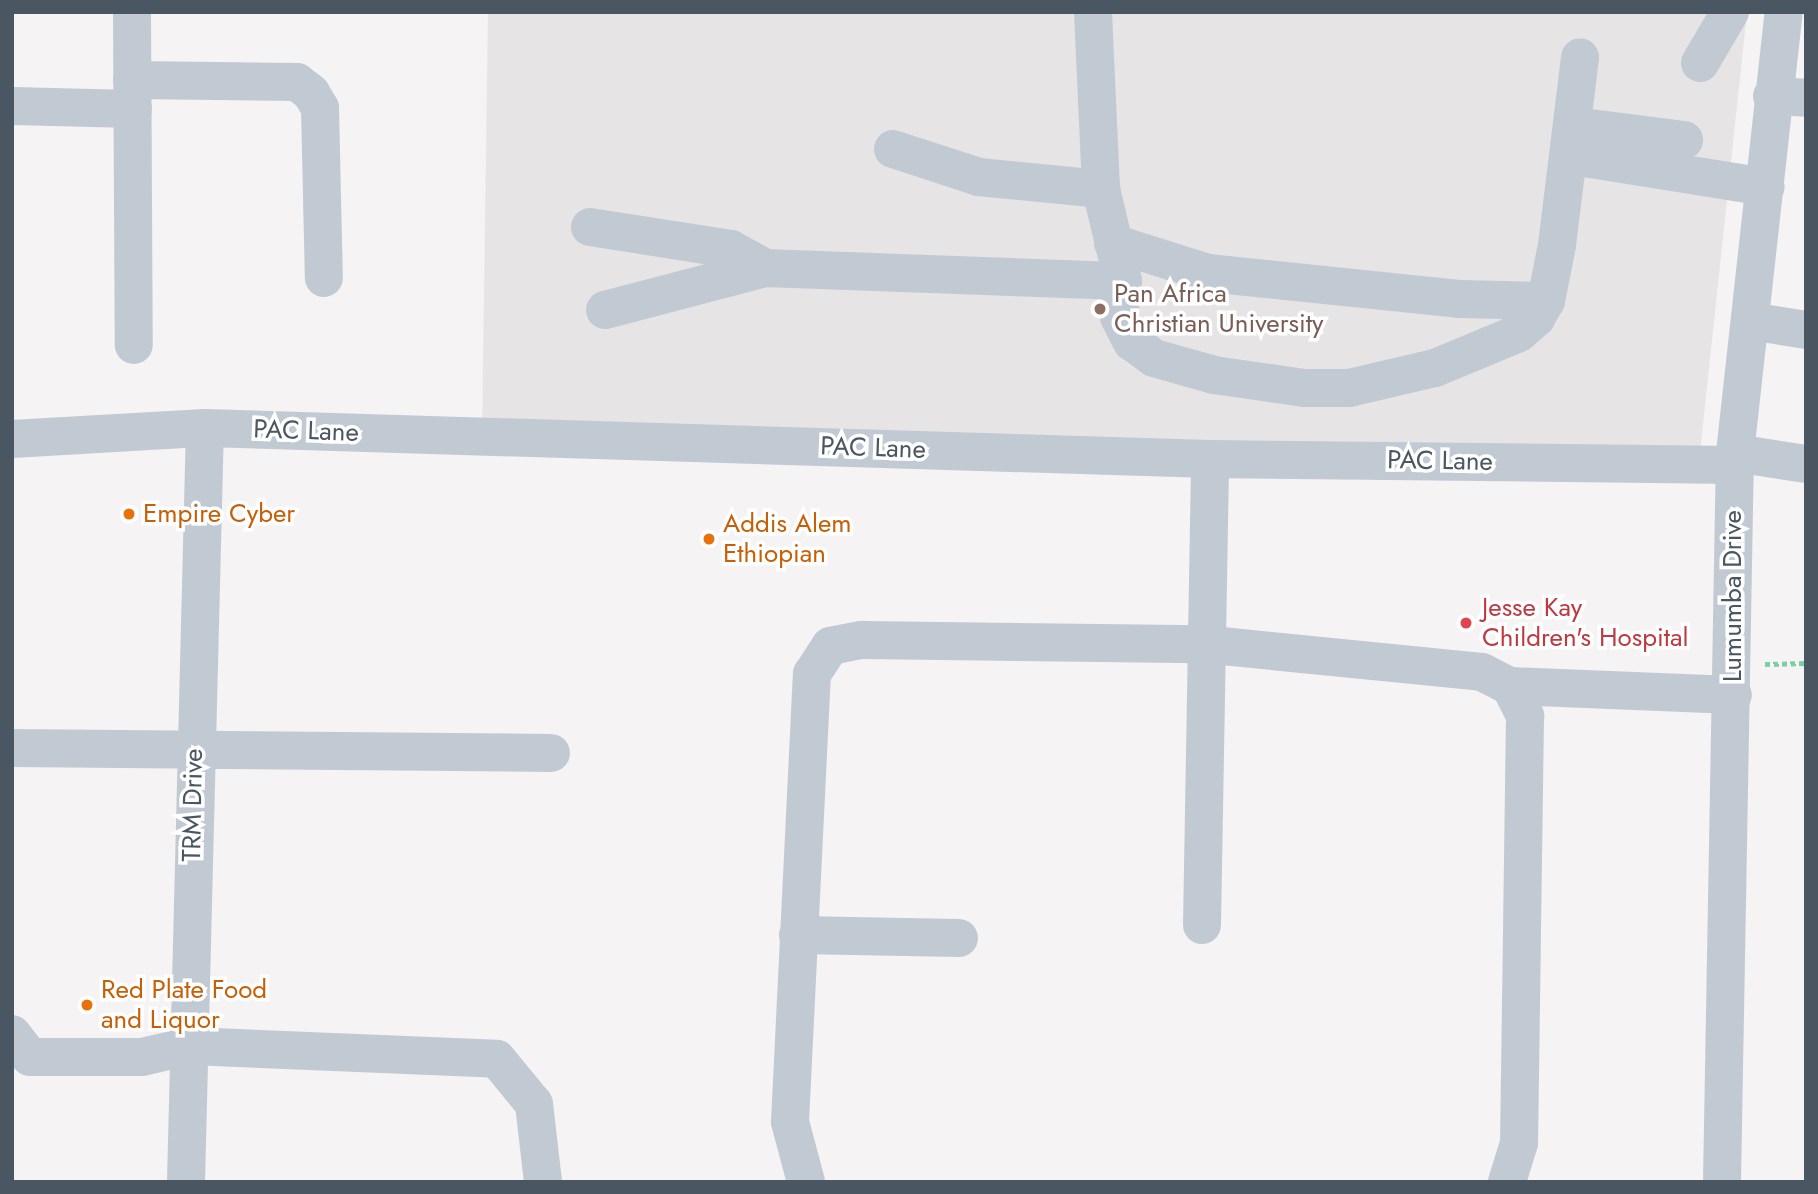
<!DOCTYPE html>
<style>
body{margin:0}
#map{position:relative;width:1818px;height:1194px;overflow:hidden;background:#f5f3f3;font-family:Jost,sans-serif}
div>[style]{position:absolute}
.education>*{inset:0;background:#e6e4e5}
.path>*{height:4.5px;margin-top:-2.25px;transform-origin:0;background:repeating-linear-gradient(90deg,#7ad0a6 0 5px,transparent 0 8.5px)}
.minor>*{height:38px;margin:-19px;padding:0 19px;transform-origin:19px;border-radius:19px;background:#c1cad2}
.dots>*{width:19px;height:19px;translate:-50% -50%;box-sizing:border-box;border:4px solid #fff;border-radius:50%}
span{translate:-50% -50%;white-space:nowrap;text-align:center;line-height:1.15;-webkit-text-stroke:7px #fff;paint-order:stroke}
.education-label{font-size:26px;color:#785e54}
.left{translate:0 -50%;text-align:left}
.street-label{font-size:26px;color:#4a5661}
.food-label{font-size:26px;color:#c56008}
.health-label{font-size:26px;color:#be3a42}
.frame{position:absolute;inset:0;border:14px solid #4a5661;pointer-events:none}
</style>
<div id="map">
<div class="education">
<div style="clip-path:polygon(488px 12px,1747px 12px,1699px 462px,482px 437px)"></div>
</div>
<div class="path">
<div style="left:1765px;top:664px;width:41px;rotate:-1.4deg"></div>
</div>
<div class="minor">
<div style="left:132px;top:12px;width:333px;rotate:89.7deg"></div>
<div style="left:1093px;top:12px;width:177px;rotate:87.4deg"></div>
<div style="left:1101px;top:189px;width:95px;rotate:76.6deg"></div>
<div style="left:1123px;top:281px;width:36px;rotate:96deg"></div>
<div style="left:1119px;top:317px;width:28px;rotate:63deg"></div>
<div style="left:1132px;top:342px;width:27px;rotate:36deg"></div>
<div style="left:1154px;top:358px;width:62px;rotate:15.8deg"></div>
<div style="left:1214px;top:375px;width:91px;rotate:8.2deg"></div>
<div style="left:1304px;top:388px;width:45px"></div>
<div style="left:1349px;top:388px;width:88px;rotate:-13.1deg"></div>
<div style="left:1435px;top:368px;width:91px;rotate:-22.6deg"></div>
<div style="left:1519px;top:333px;width:23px;rotate:-41deg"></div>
<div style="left:1536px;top:318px;width:20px;rotate:-60deg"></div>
<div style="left:1546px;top:301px;width:57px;rotate:-78.9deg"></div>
<div style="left:1557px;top:245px;width:189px;rotate:-83deg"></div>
<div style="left:1700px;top:63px;width:59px;rotate:-59.5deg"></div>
<div style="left:132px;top:80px;width:165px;rotate:0.7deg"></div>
<div style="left:297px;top:82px;width:18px;rotate:38deg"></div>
<div style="left:311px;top:93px;width:17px;rotate:59deg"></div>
<div style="left:320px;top:108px;width:170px;rotate:88.7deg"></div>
<div style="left:1772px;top:96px;width:34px;rotate:3deg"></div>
<div style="left:12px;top:106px;width:121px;rotate:1.4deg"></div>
<div style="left:1575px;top:126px;width:110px;rotate:7.3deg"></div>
<div style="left:893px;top:149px;width:90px;rotate:18deg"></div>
<div style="left:979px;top:177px;width:123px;rotate:5.6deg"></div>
<div style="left:1572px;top:156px;width:196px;rotate:9.1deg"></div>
<div style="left:590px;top:227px;width:143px;rotate:8.9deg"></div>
<div style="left:731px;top:249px;width:39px;rotate:29deg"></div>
<div style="left:765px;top:268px;width:358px;rotate:2.1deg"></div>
<div style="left:1113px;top:243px;width:100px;rotate:17.5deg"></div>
<div style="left:1208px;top:273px;width:252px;rotate:5.9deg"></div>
<div style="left:1459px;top:299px;width:87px;rotate:1.3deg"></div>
<div style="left:605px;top:310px;width:165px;rotate:-14.7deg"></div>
<div style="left:1750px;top:321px;width:57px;rotate:9.1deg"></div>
<div style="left:12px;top:439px;width:193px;rotate:-3.3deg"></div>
<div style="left:205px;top:428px;width:1005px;rotate:1.77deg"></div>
<div style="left:1210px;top:459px;width:525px;rotate:0.65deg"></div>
<div style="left:1735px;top:453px;width:72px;rotate:8.8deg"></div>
<div style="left:1510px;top:686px;width:223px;rotate:2.3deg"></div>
<div style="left:12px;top:748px;width:539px;rotate:0.53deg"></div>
<div style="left:1202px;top:925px;width:466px;rotate:-89deg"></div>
<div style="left:798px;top:935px;width:161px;rotate:1.1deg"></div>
<div style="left:12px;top:1034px;width:29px;rotate:52deg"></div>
<div style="left:30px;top:1057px;width:112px"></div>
<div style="left:142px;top:1057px;width:49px;rotate:-12.9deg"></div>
<div style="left:190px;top:1046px;width:307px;rotate:2.4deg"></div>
<div style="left:497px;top:1059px;width:58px;rotate:50.6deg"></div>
<div style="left:534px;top:1104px;width:79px;rotate:83.4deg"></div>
<div style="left:186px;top:1182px;width:754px;rotate:-88.56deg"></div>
<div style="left:806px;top:1182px;width:62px;rotate:-104.9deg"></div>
<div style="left:790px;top:1122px;width:449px;rotate:-87.2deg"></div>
<div style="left:812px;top:674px;width:33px;rotate:-57deg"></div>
<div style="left:830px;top:646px;width:33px;rotate:-11deg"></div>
<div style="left:862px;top:640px;width:340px;rotate:0.7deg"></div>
<div style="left:1202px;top:644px;width:281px;rotate:5.7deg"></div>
<div style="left:1482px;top:672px;width:31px;rotate:27deg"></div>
<div style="left:1510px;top:686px;width:34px;rotate:63deg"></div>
<div style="left:1525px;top:716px;width:427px;rotate:90.8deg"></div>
<div style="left:1519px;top:1143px;width:41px;rotate:107.1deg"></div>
<div style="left:1722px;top:1182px;width:729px;rotate:-88.98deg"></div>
<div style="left:1735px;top:453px;width:444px;rotate:-83.7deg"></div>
</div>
<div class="dots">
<div style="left:1100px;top:309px;background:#8d6e63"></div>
<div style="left:129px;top:514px;background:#e8710a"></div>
<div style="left:709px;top:539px;background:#e8710a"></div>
<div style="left:1466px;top:623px;background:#e0444e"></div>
<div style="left:87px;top:1005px;background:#e8710a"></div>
</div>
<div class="education-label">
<span class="left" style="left:1114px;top:309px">Pan Africa<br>Christian University</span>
</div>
<div class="street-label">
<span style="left:306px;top:431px;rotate:2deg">PAC Lane</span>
<span style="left:873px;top:448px;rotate:2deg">PAC Lane</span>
<span style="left:1440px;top:461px;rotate:1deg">PAC Lane</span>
<span style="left:1733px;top:596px;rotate:-90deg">Lumumba Drive</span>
<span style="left:193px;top:805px;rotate:-89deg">TRM Drive</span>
</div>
<div class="food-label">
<span class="left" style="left:143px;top:514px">Empire Cyber</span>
<span class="left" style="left:723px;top:539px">Addis Alem<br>Ethiopian</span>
<span class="left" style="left:101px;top:1005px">Red Plate Food<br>and Liquor</span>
</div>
<div class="health-label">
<span class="left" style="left:1482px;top:623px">Jesse Kay<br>Children's Hospital</span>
</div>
<div class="frame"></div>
</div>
